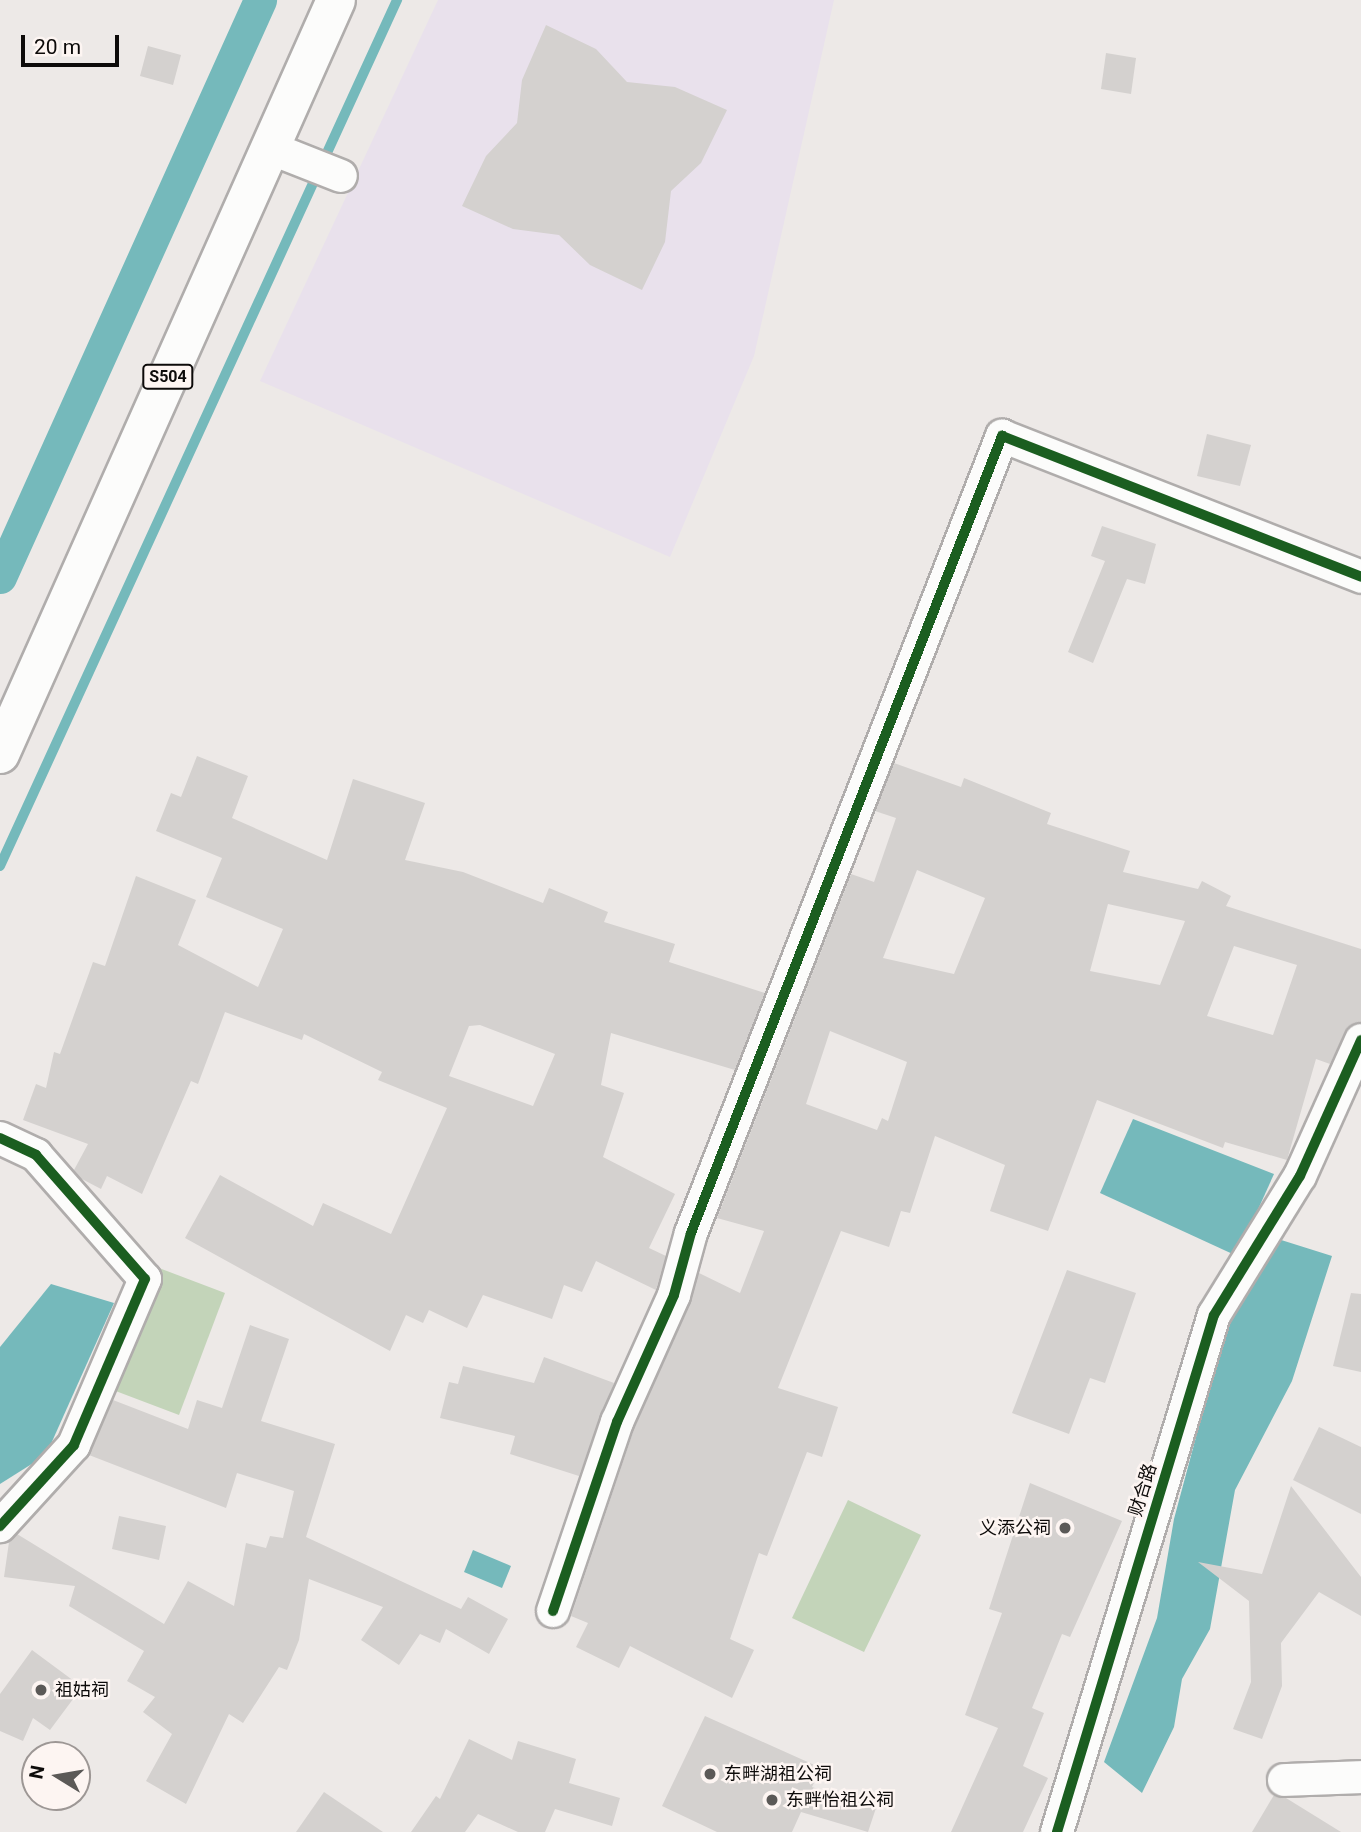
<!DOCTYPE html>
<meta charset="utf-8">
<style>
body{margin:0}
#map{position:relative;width:1361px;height:1832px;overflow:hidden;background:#ede9e7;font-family:Roboto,"Noto Sans SC",sans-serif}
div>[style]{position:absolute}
.commercial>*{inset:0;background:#e9e1ec}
.green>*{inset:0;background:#c3d4b9}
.water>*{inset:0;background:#75b9bb}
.stream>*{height:10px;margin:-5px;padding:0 5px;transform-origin:5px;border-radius:5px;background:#75b9bb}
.canal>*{height:33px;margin:-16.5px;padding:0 16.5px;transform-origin:16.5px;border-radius:16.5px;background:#75b9bb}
.building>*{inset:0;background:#d4d1cf}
.roads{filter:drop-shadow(2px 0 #b0adac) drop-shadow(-2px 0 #b0adac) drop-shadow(0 2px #b0adac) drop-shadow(0 -2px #b0adac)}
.minor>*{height:32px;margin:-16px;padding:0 16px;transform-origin:16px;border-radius:16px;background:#fcfcfb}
.primary>*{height:38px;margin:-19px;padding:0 19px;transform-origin:19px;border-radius:19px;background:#fcfcfb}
.cycleway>*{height:10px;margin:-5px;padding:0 5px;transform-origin:5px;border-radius:5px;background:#1b5e20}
.dots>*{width:19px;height:19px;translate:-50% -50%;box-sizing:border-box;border:4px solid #fdf5f2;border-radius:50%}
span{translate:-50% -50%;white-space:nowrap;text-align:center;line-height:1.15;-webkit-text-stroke:5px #fdf5f2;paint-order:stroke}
.shield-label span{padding:2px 5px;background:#fdf5f2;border:2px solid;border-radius:5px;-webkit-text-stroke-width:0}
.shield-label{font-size:16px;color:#0d0b0a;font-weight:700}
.street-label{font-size:18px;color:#0d0b0a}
.poi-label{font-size:18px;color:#0d0b0a}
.right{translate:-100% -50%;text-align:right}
.left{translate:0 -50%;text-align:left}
.north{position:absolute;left:21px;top:1741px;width:70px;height:70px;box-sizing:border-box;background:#fdf5f2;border:2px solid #9d9795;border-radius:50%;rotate:281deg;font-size:19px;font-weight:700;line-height:28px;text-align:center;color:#0d0b0a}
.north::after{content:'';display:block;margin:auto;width:24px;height:32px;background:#5b5957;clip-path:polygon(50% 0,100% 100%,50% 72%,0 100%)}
.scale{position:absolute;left:21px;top:35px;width:98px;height:32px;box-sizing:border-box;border:4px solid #0d0b0a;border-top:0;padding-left:9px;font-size:21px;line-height:24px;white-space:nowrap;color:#0d0b0a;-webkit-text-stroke:5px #fdf5f2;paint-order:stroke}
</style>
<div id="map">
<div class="commercial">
<div style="clip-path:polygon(438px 0,834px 0,754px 356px,670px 557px,260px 381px)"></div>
</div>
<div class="green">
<div style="clip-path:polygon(159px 1268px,225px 1293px,179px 1415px,113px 1390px)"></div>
<div style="clip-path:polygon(848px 1500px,921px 1535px,864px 1652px,792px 1618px)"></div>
</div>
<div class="water">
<div style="clip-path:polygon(1133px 1119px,1274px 1174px,1237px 1256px,1100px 1193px)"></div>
<div style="clip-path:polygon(1278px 1239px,1332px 1256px,1292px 1381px,1235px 1490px,1210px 1629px,1182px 1679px,1174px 1727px,1142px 1793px,1104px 1762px,1157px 1618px,1174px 1519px,1225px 1329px)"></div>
<div style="clip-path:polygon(51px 1284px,114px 1303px,46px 1455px,0 1484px,0 1347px)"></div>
<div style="clip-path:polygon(473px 1550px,511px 1566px,502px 1588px,464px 1572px)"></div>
</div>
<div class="stream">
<div style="left:0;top:866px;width:953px;rotate:-65.37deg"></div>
</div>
<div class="canal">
<div style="left:0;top:577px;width:633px;rotate:-65.74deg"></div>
</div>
<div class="building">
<div style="clip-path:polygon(546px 25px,596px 49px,627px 82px,675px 87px,727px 110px,701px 163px,671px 191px,665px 242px,642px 290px,590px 265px,559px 235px,513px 229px,462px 206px,486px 156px,517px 123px,522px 80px)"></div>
<div style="clip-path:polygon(148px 46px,181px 55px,173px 85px,140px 76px)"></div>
<div style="clip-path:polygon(1106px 53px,1136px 58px,1131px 94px,1101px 89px)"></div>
<div style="clip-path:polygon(1207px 434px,1251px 445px,1240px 486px,1197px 476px)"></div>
<div style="clip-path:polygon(1102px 526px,1156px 544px,1145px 584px,1127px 579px,1093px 663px,1068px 652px,1105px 561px,1091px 556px)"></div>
<div style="clip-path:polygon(evenodd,197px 756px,248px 776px,232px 818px,327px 860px,353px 779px,425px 803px,405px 860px,463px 872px,543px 903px,549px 888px,608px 912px,604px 922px,675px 944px,669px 962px,765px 993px,735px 1070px,611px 1033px,601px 1085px,624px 1093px,603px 1157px,675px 1194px,649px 1248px,666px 1256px,656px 1290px,596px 1261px,582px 1292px,564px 1285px,552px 1319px,483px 1295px,467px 1328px,429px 1310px,423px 1323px,406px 1315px,390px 1351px,185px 1238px,220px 1175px,313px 1226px,323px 1203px,391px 1234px,447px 1108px,378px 1080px,382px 1072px,304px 1034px,302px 1040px,225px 1012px,198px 1084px,191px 1081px,142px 1194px,107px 1176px,101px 1189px,80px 1178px,74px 1170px,88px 1144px,23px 1120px,36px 1084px,46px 1088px,54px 1052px,60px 1054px,93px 962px,105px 966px,136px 876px,196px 900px,178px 945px,258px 987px,283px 929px,206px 897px,222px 858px,156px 831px,171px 793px,181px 797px,197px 756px,480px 1025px,555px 1054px,533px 1106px,449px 1076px,469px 1026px,480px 1025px)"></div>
<div style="clip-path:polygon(evenodd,894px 763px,961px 787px,964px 778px,1051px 813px,1047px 824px,1130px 851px,1123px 872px,1198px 889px,1202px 881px,1231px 896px,1226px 906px,1361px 949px,1361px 1022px,1345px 1032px,1330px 1064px,1316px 1059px,1287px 1160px,1225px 1142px,1223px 1148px,1097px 1100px,1048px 1231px,990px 1211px,1005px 1165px,935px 1136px,910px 1213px,901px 1211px,889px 1247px,841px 1231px,778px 1388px,838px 1407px,822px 1457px,807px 1452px,767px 1556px,759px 1553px,730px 1639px,754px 1650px,732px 1698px,630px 1646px,619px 1668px,576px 1647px,588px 1623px,571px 1616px,634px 1429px,699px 1273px,740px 1293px,764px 1231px,717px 1218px,851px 874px,874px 882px,896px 818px,875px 811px,894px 763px,917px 870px,985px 898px,954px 974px,883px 958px,917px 870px,894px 763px,1108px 904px,1185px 921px,1160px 985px,1090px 971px,1108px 904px,894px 763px,1234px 946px,1297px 965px,1273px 1035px,1207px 1016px,1234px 946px,894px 763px,830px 1031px,907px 1062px,888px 1121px,882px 1118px,877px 1130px,806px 1104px,830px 1031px)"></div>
<div style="clip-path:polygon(1067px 1270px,1136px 1293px,1105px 1383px,1090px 1378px,1069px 1434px,1012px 1413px)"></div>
<div style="clip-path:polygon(1351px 1293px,1361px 1294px,1361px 1372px,1333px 1366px)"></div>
<div style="clip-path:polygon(250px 1325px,289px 1339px,261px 1421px,335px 1444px,306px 1537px,461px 1609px,468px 1597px,508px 1619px,489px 1654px,446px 1629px,440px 1643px,420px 1634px,399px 1665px,361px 1640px,383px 1607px,309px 1579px,299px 1640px,287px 1670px,279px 1667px,243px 1723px,229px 1714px,186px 1804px,146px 1781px,172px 1734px,143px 1712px,155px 1697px,127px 1681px,144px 1651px,69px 1606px,75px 1586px,4px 1577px,9px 1542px,17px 1534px,164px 1624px,188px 1581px,234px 1606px,246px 1543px,266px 1548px,270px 1536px,283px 1538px,294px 1491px,237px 1473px,226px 1508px,89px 1455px,113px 1400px,188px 1429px,197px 1400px,222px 1408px)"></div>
<div style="clip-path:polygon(544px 1357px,614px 1383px,579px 1476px,510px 1454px,515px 1436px,440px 1418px,449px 1382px,458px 1384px,463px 1366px,534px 1383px)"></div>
<div style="clip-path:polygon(1319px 1427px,1361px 1447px,1361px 1514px,1293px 1480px)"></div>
<div style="clip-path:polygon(1030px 1483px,1122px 1521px,1070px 1637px,1062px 1634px,1032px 1708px,1044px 1713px,1023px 1766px,1048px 1778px,1023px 1832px,951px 1832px,998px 1728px,965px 1715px,1002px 1613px,989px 1609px)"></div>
<div style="clip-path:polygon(1291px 1486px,1361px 1577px,1361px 1616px,1319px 1592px,1281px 1643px,1282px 1686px,1262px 1739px,1233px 1729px,1251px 1682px,1249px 1601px,1198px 1562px,1262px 1574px)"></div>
<div style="clip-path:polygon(119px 1516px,166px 1526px,159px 1560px,112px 1549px)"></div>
<div style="clip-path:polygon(32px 1650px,82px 1687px,50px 1730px,33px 1718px,23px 1741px,0 1731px,0 1694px)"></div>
<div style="clip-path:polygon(705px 1716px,821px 1768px,812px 1787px,876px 1808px,868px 1832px,801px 1812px,792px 1832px,717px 1832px,662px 1806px)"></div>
<div style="clip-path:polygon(469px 1739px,512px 1760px,518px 1741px,576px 1759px,569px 1783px,620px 1798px,612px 1826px,555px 1809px,545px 1832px,518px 1832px,478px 1814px,465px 1832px,411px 1832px,436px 1796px,440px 1799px)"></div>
<div style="clip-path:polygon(324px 1792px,383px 1832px,296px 1832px)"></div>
<div style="clip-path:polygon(1274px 1795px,1286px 1798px,1341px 1832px,1252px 1832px)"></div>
</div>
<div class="roads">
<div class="minor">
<div style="left:270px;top:148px;width:76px;rotate:21.5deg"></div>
<div style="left:0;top:1138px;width:40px;rotate:25deg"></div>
<div style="left:36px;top:1155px;width:165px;rotate:48.7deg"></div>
<div style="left:145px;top:1279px;width:181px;rotate:113.2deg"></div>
<div style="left:74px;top:1445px;width:110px;rotate:132.4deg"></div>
<div style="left:553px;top:1611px;width:200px;rotate:-71.3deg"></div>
<div style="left:617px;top:1422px;width:139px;rotate:-65.8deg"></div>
<div style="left:674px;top:1295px;width:64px;rotate:-74.7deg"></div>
<div style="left:691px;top:1233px;width:856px;rotate:-68.68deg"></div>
<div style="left:1002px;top:436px;width:386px;rotate:21.4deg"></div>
<div style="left:1284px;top:1780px;width:77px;rotate:-2.2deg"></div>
<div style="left:1057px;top:1832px;width:540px;rotate:-73.11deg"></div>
<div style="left:1214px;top:1315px;width:163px;rotate:-58.3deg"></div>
<div style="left:1300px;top:1176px;width:149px;rotate:-65.8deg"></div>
</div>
<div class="primary">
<div style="left:0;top:754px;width:825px;rotate:-65.98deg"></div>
</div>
</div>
<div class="cycleway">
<div style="left:0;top:1138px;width:40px;rotate:25deg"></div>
<div style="left:36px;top:1155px;width:165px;rotate:48.7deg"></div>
<div style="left:145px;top:1279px;width:181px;rotate:113.2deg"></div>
<div style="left:74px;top:1445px;width:110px;rotate:132.4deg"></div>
<div style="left:553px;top:1611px;width:200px;rotate:-71.3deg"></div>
<div style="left:617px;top:1422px;width:139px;rotate:-65.8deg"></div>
<div style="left:674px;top:1295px;width:64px;rotate:-74.7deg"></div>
<div style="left:691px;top:1233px;width:856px;rotate:-68.68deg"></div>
<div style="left:1002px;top:436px;width:386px;rotate:21.4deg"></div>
<div style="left:1057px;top:1832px;width:540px;rotate:-73.11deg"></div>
<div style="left:1214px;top:1315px;width:163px;rotate:-58.3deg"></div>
<div style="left:1300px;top:1176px;width:149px;rotate:-65.8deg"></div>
</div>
<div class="dots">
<div style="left:1065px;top:1528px;background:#5b5957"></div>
<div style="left:41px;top:1690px;background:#5b5957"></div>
<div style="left:710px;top:1774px;background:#5b5957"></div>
<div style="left:772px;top:1800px;background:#5b5957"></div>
</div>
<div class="shield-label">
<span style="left:168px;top:377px">S504</span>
</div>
<div class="street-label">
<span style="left:1143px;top:1490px;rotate:-73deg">财合路</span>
</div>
<div class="poi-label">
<span class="right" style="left:1051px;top:1528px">义添公祠</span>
<span class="left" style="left:55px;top:1690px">祖姑祠</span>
<span class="left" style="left:724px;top:1774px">东畔湖祖公祠</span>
<span class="left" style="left:786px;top:1800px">东畔怡祖公祠</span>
</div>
<div class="north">N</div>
<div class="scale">20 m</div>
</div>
